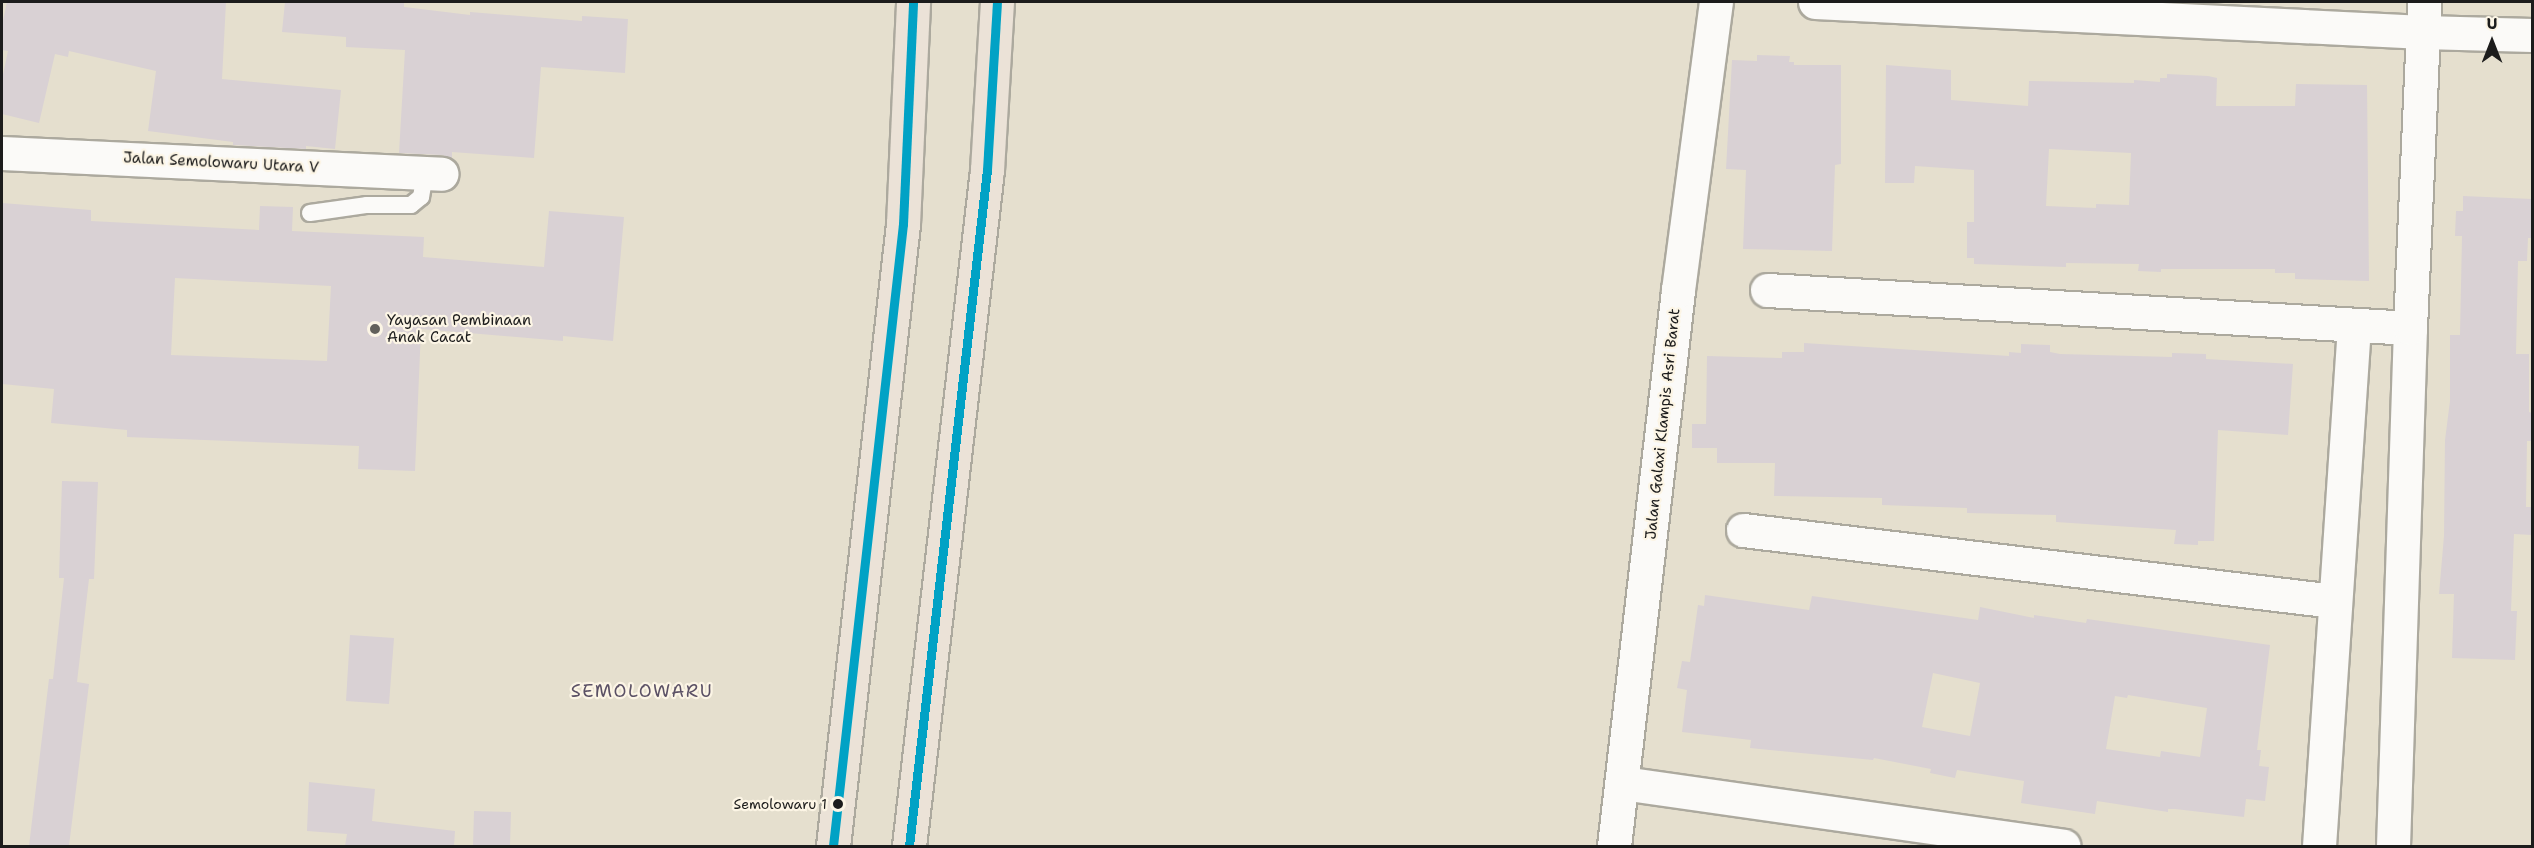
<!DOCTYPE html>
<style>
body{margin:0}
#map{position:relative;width:2534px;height:848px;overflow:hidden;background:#e5dfce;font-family:"Shantell Sans",sans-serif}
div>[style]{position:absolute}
.building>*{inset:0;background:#d9d1d4}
.roads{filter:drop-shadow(2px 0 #aca99e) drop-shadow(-2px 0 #aca99e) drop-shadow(0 2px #aca99e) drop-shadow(0 -2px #aca99e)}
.lane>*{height:16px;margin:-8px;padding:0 8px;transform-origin:8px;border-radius:8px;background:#fbfaf8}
.street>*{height:33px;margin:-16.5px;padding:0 16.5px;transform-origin:16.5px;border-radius:16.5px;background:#fbfaf8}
.primary>*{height:33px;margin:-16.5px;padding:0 16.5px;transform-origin:16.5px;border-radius:16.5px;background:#ebe2d7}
.bus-1>*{height:9px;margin:-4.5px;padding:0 4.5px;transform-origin:4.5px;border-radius:4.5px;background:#01a2c5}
.dots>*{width:16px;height:16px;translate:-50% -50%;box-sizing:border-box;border:3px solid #fcf5e5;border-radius:50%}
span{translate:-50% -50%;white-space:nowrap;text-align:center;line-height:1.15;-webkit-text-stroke:4.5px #fcf5e5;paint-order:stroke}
.bus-label{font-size:14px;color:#1c1c1c}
.right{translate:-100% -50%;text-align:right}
.street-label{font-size:15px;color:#1c1c1c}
.poi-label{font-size:15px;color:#1c1c1c}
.left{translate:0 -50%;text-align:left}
.quarter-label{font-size:18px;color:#5b5165;letter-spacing:1.5px}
.frame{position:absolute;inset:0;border:3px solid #1c1c1c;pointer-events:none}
.north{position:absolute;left:2462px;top:12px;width:60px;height:60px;-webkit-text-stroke:4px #fcf5e5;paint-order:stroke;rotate:0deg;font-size:16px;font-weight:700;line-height:24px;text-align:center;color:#1c1c1c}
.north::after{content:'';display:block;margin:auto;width:21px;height:27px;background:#1c1c1c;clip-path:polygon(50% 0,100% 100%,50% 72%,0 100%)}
</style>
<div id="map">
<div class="building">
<div style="clip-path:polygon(7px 2px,226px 2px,222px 79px,341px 90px,335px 149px,306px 146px,306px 149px,233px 145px,233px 142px,148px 131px,156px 71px,69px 51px,68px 57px,55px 54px,39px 123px,2px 114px,2px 79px,8px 51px,2px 50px,2px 25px)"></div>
<div style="clip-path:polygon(285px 2px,404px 2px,404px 7px,470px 15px,470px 12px,582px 21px,582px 16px,628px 19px,625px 73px,541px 67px,534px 158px,452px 152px,452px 159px,442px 155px,399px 153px,405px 50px,346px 47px,346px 37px,282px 32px)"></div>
<div style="clip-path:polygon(1757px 55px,1790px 56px,1789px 62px,1794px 62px,1794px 65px,1841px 65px,1841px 164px,1835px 165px,1832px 251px,1743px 249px,1746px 170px,1726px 169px,1732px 60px,1757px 61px)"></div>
<div style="clip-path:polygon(evenodd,1886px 65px,1951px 70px,1951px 100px,2028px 106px,2029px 81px,2134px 83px,2134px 80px,2160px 82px,2160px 78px,2167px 78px,2167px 74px,2208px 76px,2217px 78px,2216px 106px,2295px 106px,2296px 84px,2367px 85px,2369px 281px,2295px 279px,2295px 273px,2275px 273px,2275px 269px,2161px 269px,2161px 272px,2138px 271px,2139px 264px,2066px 263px,2066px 267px,1974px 264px,1974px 258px,1967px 258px,1967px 222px,1974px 222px,1974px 170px,1915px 166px,1914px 183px,1885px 183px,1886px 65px,2049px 149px,2131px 153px,2129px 205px,2096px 204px,2096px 208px,2046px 206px,2049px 149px)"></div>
<div style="clip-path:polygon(2463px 196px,2532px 199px,2532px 238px,2528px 238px,2527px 261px,2518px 261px,2516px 354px,2529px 354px,2529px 412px,2532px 413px,2532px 415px,2531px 441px,2527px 441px,2526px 507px,2532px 507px,2532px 535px,2514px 534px,2511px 611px,2517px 611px,2515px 660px,2452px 658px,2454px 594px,2439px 594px,2444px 536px,2445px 440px,2450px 401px,2450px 335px,2460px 335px,2462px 236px,2455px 236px,2456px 211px,2463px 211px)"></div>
<div style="clip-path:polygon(evenodd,2px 203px,91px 210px,91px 221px,259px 230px,260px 206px,293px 207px,292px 231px,424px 237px,423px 257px,544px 267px,549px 211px,624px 217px,613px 341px,563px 336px,563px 341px,421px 329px,415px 471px,358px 469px,359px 446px,127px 437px,127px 430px,51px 423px,54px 389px,2px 384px,2px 203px,175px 278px,331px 286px,327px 361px,171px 355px,175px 278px)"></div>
<div style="clip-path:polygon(1804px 343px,2009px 356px,2009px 352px,2021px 353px,2021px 344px,2050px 345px,2050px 352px,2060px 354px,2172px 357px,2172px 353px,2206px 354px,2206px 359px,2293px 364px,2288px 435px,2218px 430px,2214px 541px,2198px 541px,2198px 545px,2174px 544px,2176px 530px,2056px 522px,2056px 515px,1967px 513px,1967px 508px,1882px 505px,1882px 498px,1774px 496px,1775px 463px,1717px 463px,1717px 448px,1692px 448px,1692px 424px,1706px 424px,1707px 356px,1782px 358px,1782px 352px,1804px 352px)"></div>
<div style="clip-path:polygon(62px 481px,98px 482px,94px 579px,89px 579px,77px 682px,89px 684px,69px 846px,29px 846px,49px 679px,53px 679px,64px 578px,59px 578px)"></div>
<div style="clip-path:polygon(evenodd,1705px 595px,1809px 610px,1812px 596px,1978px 620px,1980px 607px,2034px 618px,2034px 615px,2086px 623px,2087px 619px,2270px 645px,2257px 750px,2261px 750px,2259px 766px,2269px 767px,2265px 801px,2246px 799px,2244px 817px,2175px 809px,2168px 809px,2168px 812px,2097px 801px,2095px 814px,2021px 803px,2024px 781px,1957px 770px,1955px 778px,1930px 773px,1931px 769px,1874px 758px,1873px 760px,1750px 748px,1751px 740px,1682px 732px,1687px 690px,1677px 688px,1682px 661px,1690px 662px,1698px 605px,1704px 606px,1705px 595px,1933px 673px,1980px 683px,1970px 736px,1922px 727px,1933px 673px,1705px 595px,2128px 695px,2207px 708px,2200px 757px,2161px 751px,2160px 757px,2106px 749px,2115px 696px,2127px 698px,2128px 695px)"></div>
<div style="clip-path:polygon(350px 635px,394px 638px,389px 704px,346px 701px)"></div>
<div style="clip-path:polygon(309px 782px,375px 789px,372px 821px,455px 831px,454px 846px,345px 846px,347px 834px,307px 831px)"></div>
<div style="clip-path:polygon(474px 811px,511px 812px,510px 846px,473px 846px)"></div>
</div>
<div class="roads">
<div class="lane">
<div style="left:310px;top:213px;width:58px;rotate:-8deg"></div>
<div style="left:367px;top:205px;width:44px"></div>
<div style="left:411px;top:205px;width:13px;rotate:-39deg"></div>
<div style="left:421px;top:197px;width:23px;rotate:-80deg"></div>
</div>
<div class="street">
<div style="left:1815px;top:2px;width:609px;rotate:2.82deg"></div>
<div style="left:2423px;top:32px;width:109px;rotate:1.6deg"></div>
<div style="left:2px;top:153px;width:440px;rotate:2.7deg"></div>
<div style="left:1767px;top:290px;width:644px;rotate:3.38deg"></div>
<div style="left:1743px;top:530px;width:595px;rotate:6.85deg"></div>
<div style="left:1622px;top:783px;width:446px;rotate:8.1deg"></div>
<div style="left:1614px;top:846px;width:560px;rotate:-83.43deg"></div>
<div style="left:1678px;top:290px;width:290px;rotate:-82.5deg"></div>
<div style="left:2319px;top:846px;width:521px;rotate:-86.15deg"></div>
<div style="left:2393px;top:846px;width:518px;rotate:-88.12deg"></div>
<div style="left:2410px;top:328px;width:326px;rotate:-87.5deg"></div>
</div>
<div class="primary">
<div style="left:833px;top:846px;width:626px;rotate:-83.58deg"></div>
<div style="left:903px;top:224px;width:222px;rotate:-87.4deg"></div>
<div style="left:909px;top:846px;width:680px;rotate:-83.42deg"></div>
<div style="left:987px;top:170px;width:168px;rotate:-86.6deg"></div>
</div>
</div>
<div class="bus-1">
<div style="left:833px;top:846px;width:626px;rotate:-83.58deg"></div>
<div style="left:903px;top:224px;width:222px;rotate:-87.4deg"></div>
<div style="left:909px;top:846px;width:680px;rotate:-83.42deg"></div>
<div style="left:987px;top:170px;width:168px;rotate:-86.6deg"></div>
</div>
<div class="dots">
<div style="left:375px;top:329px;background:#62605a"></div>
<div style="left:838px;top:804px;background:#1c1c1c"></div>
</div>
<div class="bus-label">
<span class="right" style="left:827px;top:804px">Semolowaru 1</span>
</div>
<div class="street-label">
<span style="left:221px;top:163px;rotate:3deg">Jalan Semolowaru Utara V</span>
<span style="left:1663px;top:424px;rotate:-84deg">Jalan Galaxi Klampis Asri Barat</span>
</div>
<div class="poi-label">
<span class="left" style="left:387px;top:329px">Yayasan Pembinaan<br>Anak Cacat</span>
</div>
<div class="quarter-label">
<span style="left:642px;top:691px">SEMOLOWARU</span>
</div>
<div class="frame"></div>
<div class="north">U</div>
</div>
